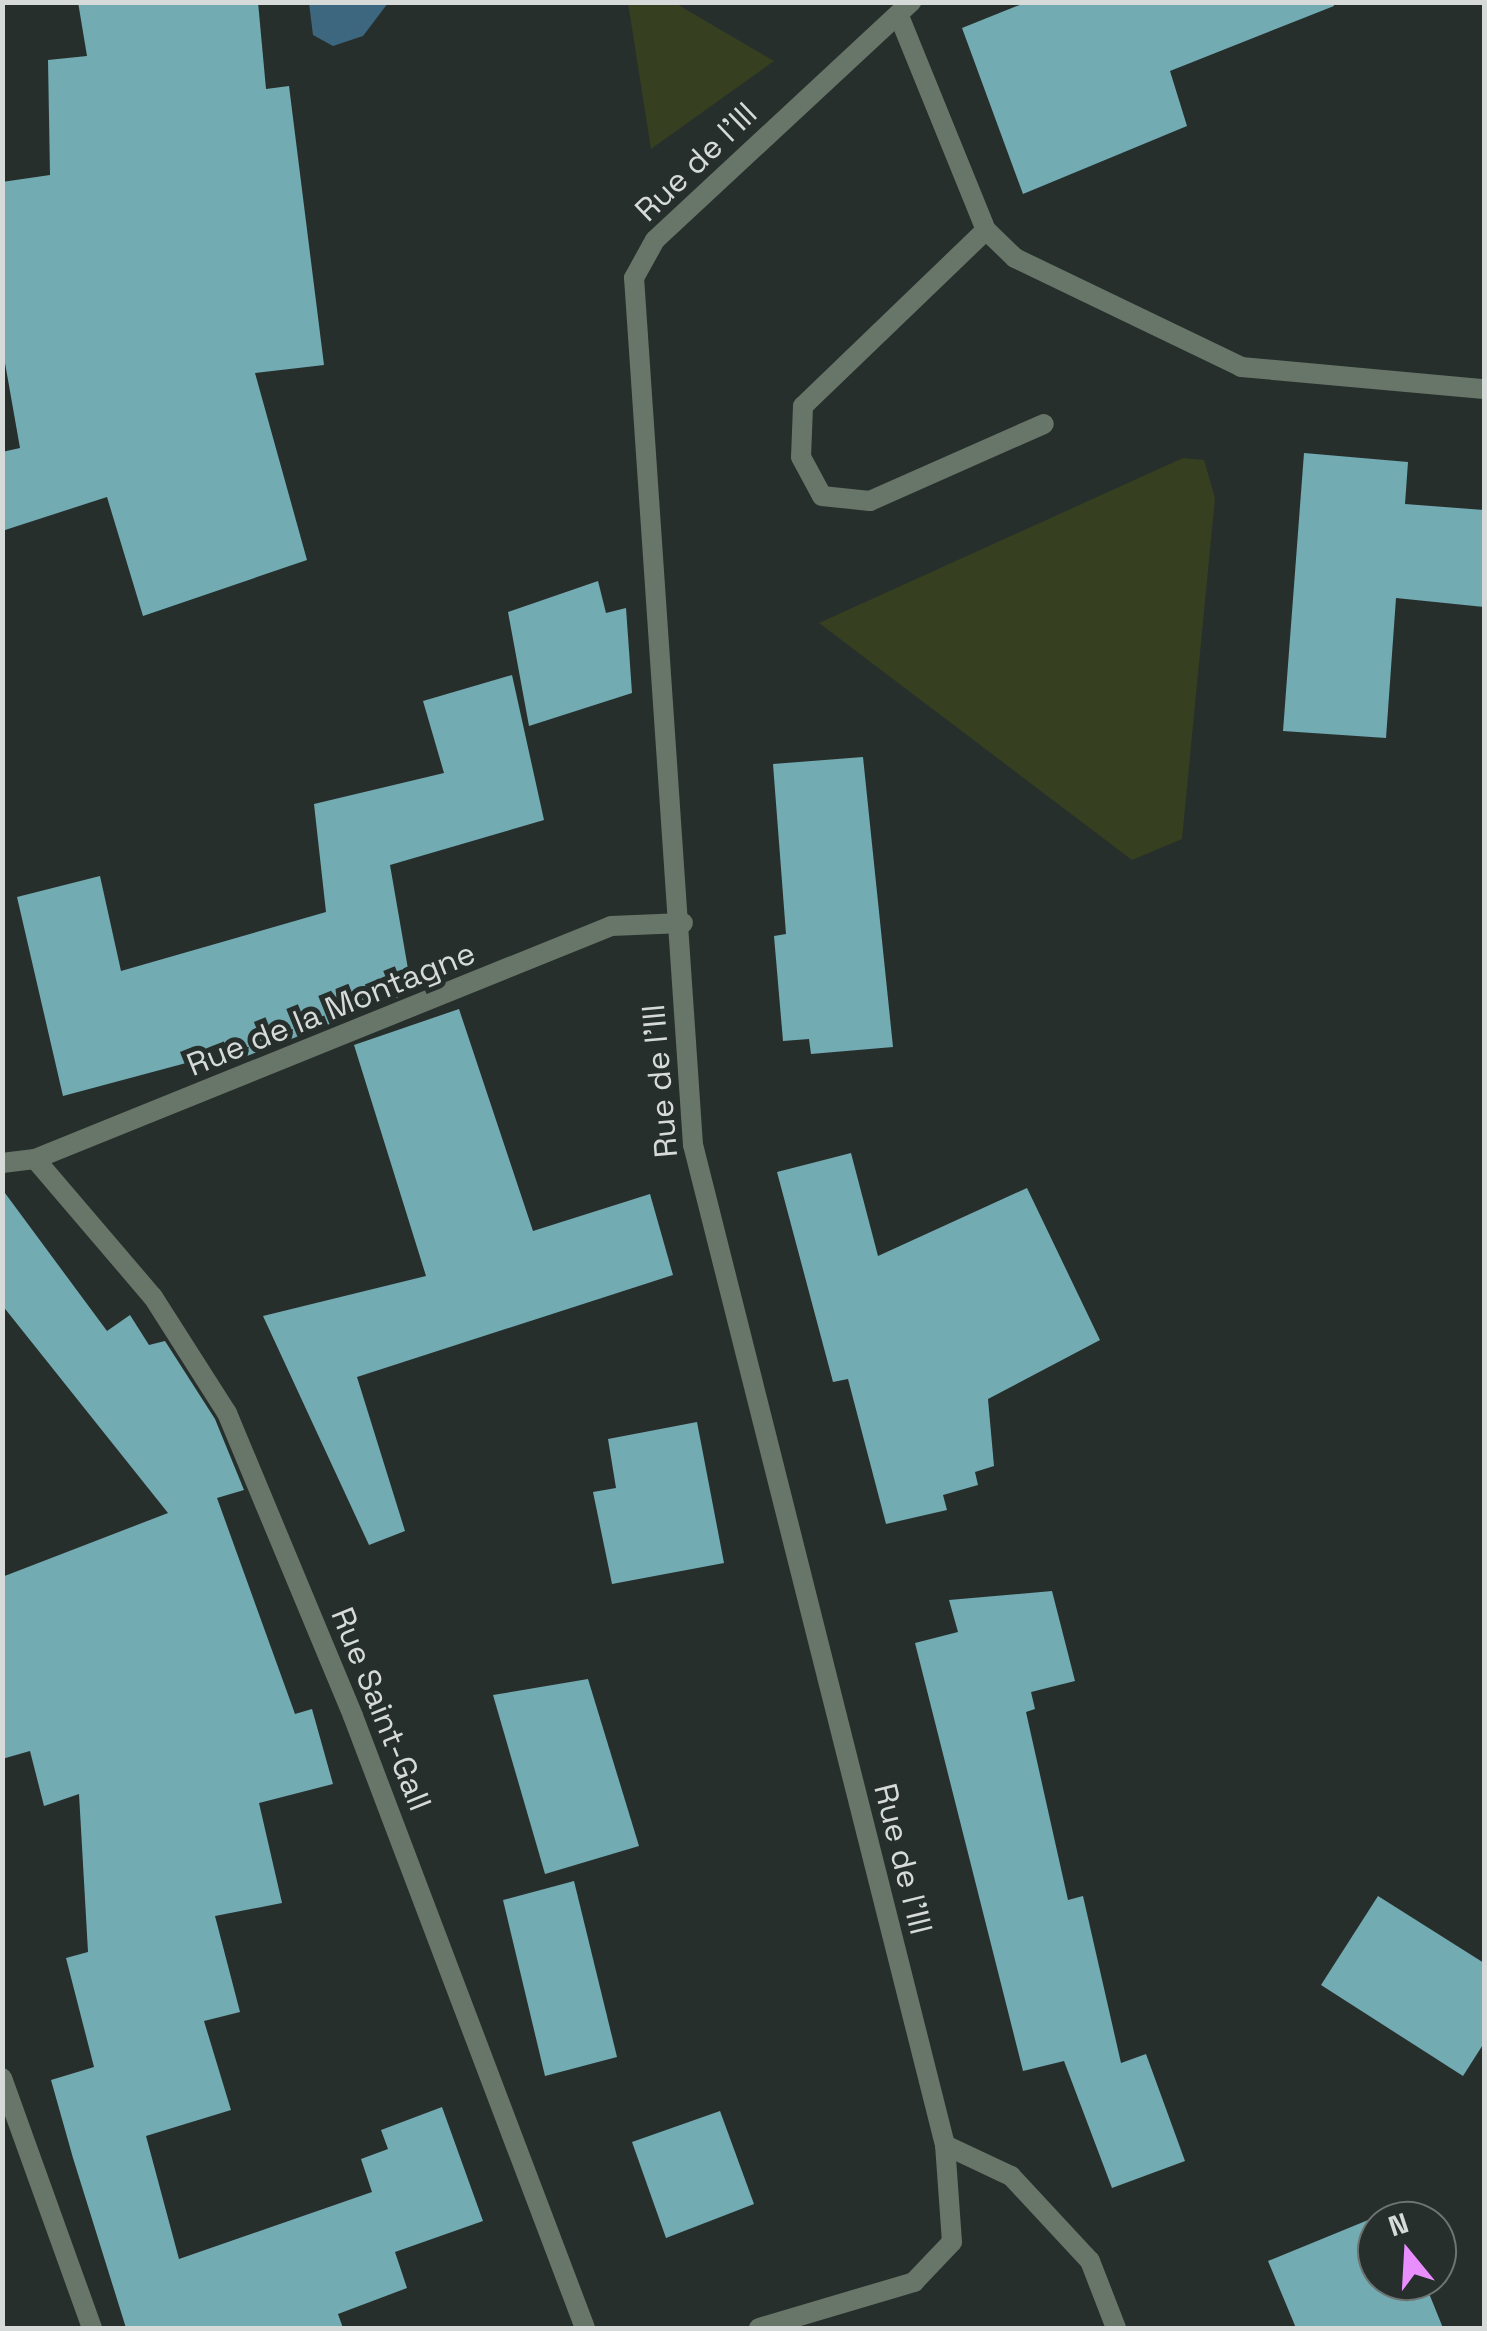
<!DOCTYPE html>
<style>
body{margin:0}
#map{position:relative;width:1487px;height:2331px;overflow:hidden;background:#272f2d;font-family:"Space Grotesk",sans-serif}
div>[style]{position:absolute}
.green>*{inset:0;background:#363f1f}
.water>*{inset:0;background:#3d677e}
.building>*{inset:0;background:#73abb2}
.lane>*{height:20px;margin:-10px;padding:0 10px;transform-origin:10px;border-radius:10px;background:#677669}
.street>*{height:20px;margin:-10px;padding:0 10px;transform-origin:10px;border-radius:10px;background:#677669}
span{translate:-50% -50%;white-space:nowrap;text-align:center;line-height:1.15;-webkit-text-stroke:10px #272f2d;paint-order:stroke}
.street-label{font-size:32px;color:#d6dbda}
.frame{position:absolute;inset:0;border:5px solid #d6dbda;pointer-events:none}
.north{position:absolute;left:1357px;top:2201px;width:100px;height:100px;box-sizing:border-box;background:#272f2d;border:2px solid #6d7472;border-radius:50%;rotate:342deg;font-size:28px;font-weight:700;line-height:40px;text-align:center;color:#d6dbda}
.north::after{content:'';display:block;margin:auto;width:35px;height:45px;background:#e88eff;clip-path:polygon(50% 0,100% 100%,50% 72%,0 100%)}
</style>
<div id="map">
<div class="green">
<div style="clip-path:polygon(628px 3px,675px 3px,774px 61px,651px 149px)"></div>
<div style="clip-path:polygon(1183px 458px,1204px 460px,1215px 498px,1182px 839px,1132px 860px,819px 623px)"></div>
</div>
<div class="water">
<div style="clip-path:polygon(309px 3px,309px 2px,388px 3px,363px 36px,333px 46px,313px 35px)"></div>
</div>
<div class="building">
<div style="clip-path:polygon(78px 2px,258px 2px,266px 89px,289px 86px,324px 365px,255px 373px,307px 560px,143px 616px,107px 497px,2px 531px,2px 452px,20px 448px,2px 346px,2px 182px,50px 175px,48px 60px,87px 56px)"></div>
<div style="clip-path:polygon(1027px 2px,1333px 2px,1334px 6px,1170px 71px,1187px 126px,1023px 194px,962px 28px)"></div>
<div style="clip-path:polygon(1304px 453px,1408px 462px,1405px 504px,1484px 510px,1484px 607px,1396px 598px,1386px 738px,1283px 731px)"></div>
<div style="clip-path:polygon(598px 581px,606px 613px,626px 608px,632px 693px,529px 726px,508px 612px)"></div>
<div style="clip-path:polygon(512px 675px,544px 820px,390px 865px,412px 992px,219px 1067px,216px 1055px,63px 1096px,17px 897px,100px 876px,121px 971px,326px 912px,314px 804px,444px 773px,423px 701px)"></div>
<div style="clip-path:polygon(863px 757px,893px 1047px,811px 1054px,809px 1039px,783px 1041px,774px 936px,786px 934px,773px 764px)"></div>
<div style="clip-path:polygon(459px 1009px,533px 1231px,650px 1194px,673px 1275px,357px 1377px,405px 1531px,369px 1545px,263px 1316px,426px 1276px,354px 1045px)"></div>
<div style="clip-path:polygon(851px 1153px,878px 1256px,1027px 1188px,1100px 1340px,988px 1399px,994px 1466px,975px 1472px,978px 1485px,943px 1495px,947px 1510px,886px 1524px,848px 1379px,833px 1382px,777px 1172px)"></div>
<div style="clip-path:polygon(2px 1189px,107px 1331px,130px 1315px,149px 1345px,165px 1341px,215px 1419px,244px 1490px,217px 1498px,295px 1714px,312px 1709px,333px 1784px,259px 1803px,282px 1903px,215px 1916px,240px 2012px,204px 2021px,231px 2110px,146px 2136px,179px 2259px,372px 2192px,361px 2159px,388px 2149px,381px 2130px,442px 2107px,483px 2221px,395px 2252px,407px 2288px,338px 2314px,343px 2328px,126px 2328px,73px 2158px,51px 2080px,94px 2067px,66px 1958px,88px 1952px,79px 1794px,44px 1806px,30px 1751px,2px 1759px,2px 1577px,168px 1513px,2px 1305px)"></div>
<div style="clip-path:polygon(697px 1422px,724px 1563px,612px 1584px,593px 1492px,616px 1488px,608px 1439px)"></div>
<div style="clip-path:polygon(1052px 1591px,1075px 1681px,1031px 1692px,1035px 1709px,1026px 1712px,1068px 1900px,1083px 1896px,1121px 2063px,1146px 2054px,1185px 2161px,1112px 2188px,1064px 2061px,1023px 2071px,915px 1643px,958px 1632px,949px 1600px)"></div>
<div style="clip-path:polygon(588px 1679px,639px 1846px,545px 1874px,493px 1695px)"></div>
<div style="clip-path:polygon(574px 1881px,617px 2057px,545px 2076px,503px 1900px)"></div>
<div style="clip-path:polygon(1378px 1896px,1484px 1963px,1484px 2043px,1463px 2076px,1321px 1985px)"></div>
<div style="clip-path:polygon(720px 2111px,754px 2204px,666px 2238px,632px 2142px)"></div>
<div style="clip-path:polygon(1395px 2209px,1400px 2221px,1377px 2221px,1377px 2281px,1424px 2281px,1443px 2328px,1296px 2328px,1268px 2261px)"></div>
</div>
<div class="lane">
<div style="left:986px;top:230px;width:254px;rotate:136.1deg"></div>
<div style="left:803px;top:406px;width:51px;rotate:92.2deg"></div>
<div style="left:801px;top:457px;width:44px;rotate:61.7deg"></div>
<div style="left:822px;top:496px;width:48px;rotate:5.9deg"></div>
<div style="left:870px;top:501px;width:190px;rotate:-23.9deg"></div>
<div style="left:945px;top:2145px;width:73px;rotate:25.2deg"></div>
<div style="left:1011px;top:2176px;width:116px;rotate:47.1deg"></div>
<div style="left:1090px;top:2261px;width:72px;rotate:68.8deg"></div>
</div>
<div class="street">
<div style="left:899px;top:16px;width:231px;rotate:67.9deg"></div>
<div style="left:986px;top:230px;width:40px;rotate:44deg"></div>
<div style="left:1015px;top:258px;width:251px;rotate:25.7deg"></div>
<div style="left:1241px;top:367px;width:244px;rotate:5.2deg"></div>
<div style="left:35px;top:1159px;width:182px;rotate:49.5deg"></div>
<div style="left:153px;top:1297px;width:138px;rotate:57.5deg"></div>
<div style="left:227px;top:1413px;width:328px;rotate:67.4deg"></div>
<div style="left:353px;top:1716px;width:654px;rotate:69.24deg"></div>
<div style="left:2px;top:1163px;width:33px;rotate:-7deg"></div>
<div style="left:35px;top:1159px;width:621px;rotate:-22.02deg"></div>
<div style="left:611px;top:926px;width:72px;rotate:-2.4deg"></div>
<div style="left:2px;top:2078px;width:266px;rotate:70.2deg"></div>
<div style="left:759px;top:2328px;width:162px;rotate:-16.5deg"></div>
<div style="left:914px;top:2282px;width:55px;rotate:-46.5deg"></div>
<div style="left:952px;top:2242px;width:97px;rotate:-94.1deg"></div>
<div style="left:945px;top:2145px;width:1031px;rotate:-104.14deg"></div>
<div style="left:693px;top:1145px;width:869px;rotate:-93.89deg"></div>
<div style="left:634px;top:278px;width:43px;rotate:-61.1deg"></div>
<div style="left:655px;top:240px;width:350px;rotate:-42.9deg"></div>
</div>
<div class="street-label">
<span style="left:696px;top:162px;rotate:-44deg">Rue de l'Ill</span>
<span style="left:331px;top:1009px;rotate:-22deg">Rue de la Montagne</span>
<span style="left:660px;top:1081px;rotate:-95deg">Rue de l'Ill</span>
<span style="left:381px;top:1709px;rotate:68deg">Rue Saint-Gall</span>
<span style="left:903px;top:1859px;rotate:76deg">Rue de l'Ill</span>
</div>
<div class="frame"></div>
<div class="north">N</div>
</div>
